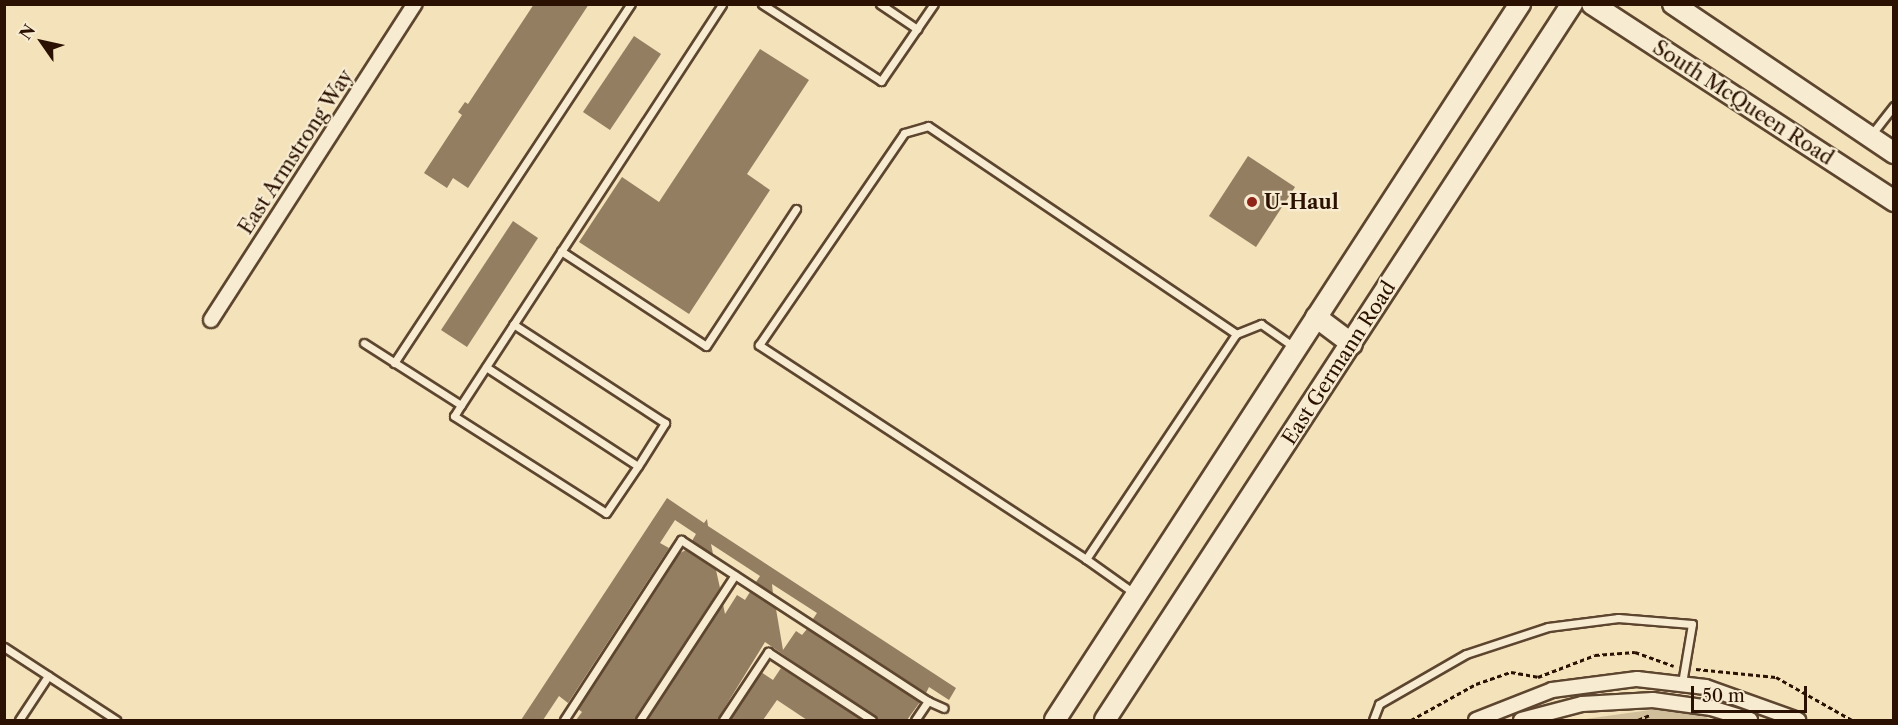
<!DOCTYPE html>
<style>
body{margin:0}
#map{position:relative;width:1898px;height:725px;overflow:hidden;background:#f3e2ba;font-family:"Libre Caslon Text",serif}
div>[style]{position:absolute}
.green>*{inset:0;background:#d1be9b}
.building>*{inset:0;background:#937e61}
.path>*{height:3px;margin-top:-1.5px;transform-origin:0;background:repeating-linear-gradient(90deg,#2b1101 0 4.5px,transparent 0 7.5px)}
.roads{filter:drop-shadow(2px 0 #5d452f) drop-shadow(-2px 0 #5d452f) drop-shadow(0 2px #5d452f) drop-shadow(0 -2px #5d452f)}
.lane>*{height:7px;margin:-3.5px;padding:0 3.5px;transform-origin:3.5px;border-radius:3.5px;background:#f7ecd2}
.street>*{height:14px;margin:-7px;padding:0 7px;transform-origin:7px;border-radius:7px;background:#f7ecd2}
.secondary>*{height:20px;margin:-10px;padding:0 10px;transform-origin:10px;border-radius:10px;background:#f7ecd2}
.dots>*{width:16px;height:16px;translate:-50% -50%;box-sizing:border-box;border:3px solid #f7ecd2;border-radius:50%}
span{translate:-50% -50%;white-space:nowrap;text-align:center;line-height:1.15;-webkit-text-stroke:4.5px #f7ecd2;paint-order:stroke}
.street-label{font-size:20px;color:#2b1101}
.poi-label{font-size:20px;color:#2b1101;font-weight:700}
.left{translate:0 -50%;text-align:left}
.frame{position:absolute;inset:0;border:6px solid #2b1101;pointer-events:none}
.north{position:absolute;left:12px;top:12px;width:60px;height:60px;-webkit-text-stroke:4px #f7ecd2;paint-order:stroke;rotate:304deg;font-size:16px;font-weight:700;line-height:24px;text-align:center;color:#2b1101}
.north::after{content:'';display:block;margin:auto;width:21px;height:27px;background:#2b1101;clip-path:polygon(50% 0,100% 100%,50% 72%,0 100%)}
.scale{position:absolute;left:1691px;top:686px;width:116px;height:27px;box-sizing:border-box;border:3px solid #2b1101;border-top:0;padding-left:8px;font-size:18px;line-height:21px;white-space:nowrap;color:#2b1101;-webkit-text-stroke:4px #f7ecd2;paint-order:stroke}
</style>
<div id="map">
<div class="green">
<div style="clip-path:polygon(1657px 709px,1704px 715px,1710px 720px,1578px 720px)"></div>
</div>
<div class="building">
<div style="clip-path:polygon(534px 4px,589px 4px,468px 188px,453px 178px,447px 188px,424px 173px,462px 115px,458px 112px,465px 102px,468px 104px)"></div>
<div style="clip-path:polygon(634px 36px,661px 54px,610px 130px,583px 112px)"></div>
<div style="clip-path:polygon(760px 49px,809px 80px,747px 174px,770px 190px,689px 314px,579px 242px,622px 177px,659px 202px)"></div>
<div style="clip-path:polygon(1248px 156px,1295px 187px,1256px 247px,1209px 216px)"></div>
<div style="clip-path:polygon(513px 221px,538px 238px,467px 347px,441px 330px)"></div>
<div style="clip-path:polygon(667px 498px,704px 523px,707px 519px,708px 526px,956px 688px,949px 700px,929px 687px,926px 693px,813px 619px,817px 613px,772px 584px,773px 594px,756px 582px,760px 576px,711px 544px,713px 554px,692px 541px,696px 534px,675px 520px,660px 543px,669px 548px,568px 703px,559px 696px,543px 720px,521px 720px)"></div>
<div style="clip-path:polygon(686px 550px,716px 570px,720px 588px,634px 720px,576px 720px,582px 712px,578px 709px,678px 554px)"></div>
<div style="clip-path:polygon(750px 592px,776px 609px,783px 650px,796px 631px,802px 635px,807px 629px,920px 702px,907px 720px,878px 720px,765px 642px,717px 720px,646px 720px,723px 604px,725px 614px,737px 595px,745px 600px)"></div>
<div style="clip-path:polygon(781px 668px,862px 720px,807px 720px,777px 700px,763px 720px,729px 720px,761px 672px,773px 680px)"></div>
</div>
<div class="path">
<div style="left:1696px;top:669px;width:80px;rotate:5.7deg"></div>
<div style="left:1776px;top:677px;width:87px;rotate:29.5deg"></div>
<div style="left:1411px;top:720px;width:74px;rotate:-29deg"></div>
<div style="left:1476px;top:684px;width:37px;rotate:-19deg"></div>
<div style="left:1511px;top:672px;width:27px;rotate:10deg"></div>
<div style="left:1538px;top:677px;width:61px;rotate:-21.1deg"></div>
<div style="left:1595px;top:655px;width:40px;rotate:-4.3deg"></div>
<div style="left:1635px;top:652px;width:41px;rotate:19.7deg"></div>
<div style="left:1638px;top:720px;width:13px;rotate:-23deg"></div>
</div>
<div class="roads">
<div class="lane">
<div style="left:762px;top:4px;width:142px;rotate:32.9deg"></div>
<div style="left:881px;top:81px;width:93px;rotate:-55.5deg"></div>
<div style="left:880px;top:4px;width:45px;rotate:34deg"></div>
<div style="left:1871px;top:135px;width:37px;rotate:-52deg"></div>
<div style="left:561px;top:251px;width:173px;rotate:33.2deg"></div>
<div style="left:706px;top:346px;width:164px;rotate:-56.7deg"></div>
<div style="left:364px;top:343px;width:115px;rotate:32.6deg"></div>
<div style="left:461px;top:405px;width:478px;rotate:-56.9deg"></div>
<div style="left:394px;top:363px;width:430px;rotate:-56.6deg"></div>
<div style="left:486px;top:367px;width:181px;rotate:33.1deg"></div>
<div style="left:461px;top:405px;width:13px;rotate:122deg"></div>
<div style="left:454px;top:416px;width:180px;rotate:32.5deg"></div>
<div style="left:606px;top:513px;width:57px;rotate:-55.8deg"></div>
<div style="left:638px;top:466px;width:51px;rotate:-57.9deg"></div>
<div style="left:665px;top:423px;width:181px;rotate:-146.9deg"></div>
<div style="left:1086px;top:559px;width:391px;rotate:-146.8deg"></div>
<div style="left:759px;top:345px;width:257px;rotate:-55.6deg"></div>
<div style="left:904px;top:133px;width:25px;rotate:-16deg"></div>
<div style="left:928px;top:126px;width:372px;rotate:34deg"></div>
<div style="left:1134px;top:593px;width:59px;rotate:-144.7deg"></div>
<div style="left:1086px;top:559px;width:270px;rotate:-56.3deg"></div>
<div style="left:1236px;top:334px;width:27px;rotate:-22deg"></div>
<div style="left:1261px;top:324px;width:40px;rotate:34.9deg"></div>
<div style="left:4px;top:647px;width:134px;rotate:33.1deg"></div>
<div style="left:928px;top:701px;width:17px;rotate:24deg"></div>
<div style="left:19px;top:720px;width:53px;rotate:-56.6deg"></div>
<div style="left:564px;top:720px;width:215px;rotate:-57deg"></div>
<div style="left:681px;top:540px;width:295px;rotate:33.1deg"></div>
<div style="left:928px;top:701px;width:23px;rotate:124deg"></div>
<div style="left:640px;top:720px;width:173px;rotate:-56.8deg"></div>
<div style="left:723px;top:720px;width:82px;rotate:-56.5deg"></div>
<div style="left:768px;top:652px;width:124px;rotate:33.2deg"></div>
<div style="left:1373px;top:720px;width:17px;rotate:-69deg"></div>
<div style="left:1379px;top:704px;width:100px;rotate:-29.9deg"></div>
<div style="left:1466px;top:654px;width:86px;rotate:-18.2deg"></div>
<div style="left:1548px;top:627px;width:71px;rotate:-7.3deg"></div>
<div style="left:1618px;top:618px;width:74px;rotate:4.6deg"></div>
<div style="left:1692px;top:624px;width:60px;rotate:99.6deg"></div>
</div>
<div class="street">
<div style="left:211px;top:320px;width:376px;rotate:-57.2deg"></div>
<div style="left:1476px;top:720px;width:82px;rotate:-21.5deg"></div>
<div style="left:1552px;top:690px;width:86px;rotate:-7.4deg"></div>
<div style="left:1637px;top:679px;width:69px;rotate:6.6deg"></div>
<div style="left:1706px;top:687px;width:98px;rotate:19.7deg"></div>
<div style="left:1521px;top:720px;width:63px;rotate:-14.7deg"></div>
<div style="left:1582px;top:704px;width:71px;rotate:-3.2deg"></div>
<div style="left:1653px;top:700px;width:59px;rotate:7.9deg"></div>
<div style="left:1711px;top:708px;width:41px;rotate:17.1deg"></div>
</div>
<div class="secondary">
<div style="left:1592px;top:4px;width:361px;rotate:33.1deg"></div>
<div style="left:1673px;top:4px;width:267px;rotate:34deg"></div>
<div style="left:1316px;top:317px;width:45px;rotate:36.9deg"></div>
<div style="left:1055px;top:720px;width:854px;rotate:-57deg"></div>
<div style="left:1105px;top:720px;width:855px;rotate:-56.89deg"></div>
</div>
</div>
<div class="dots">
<div style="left:1252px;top:202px;background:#8f2418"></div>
</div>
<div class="street-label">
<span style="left:1743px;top:103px;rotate:33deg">South McQueen Road</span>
<span style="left:296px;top:152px;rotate:-57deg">East Armstrong Way</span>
<span style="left:1339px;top:363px;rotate:-57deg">East Germann Road</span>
</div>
<div class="poi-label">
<span class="left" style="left:1264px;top:202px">U-Haul</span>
</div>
<div class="frame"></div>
<div class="north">N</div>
<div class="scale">50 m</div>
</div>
